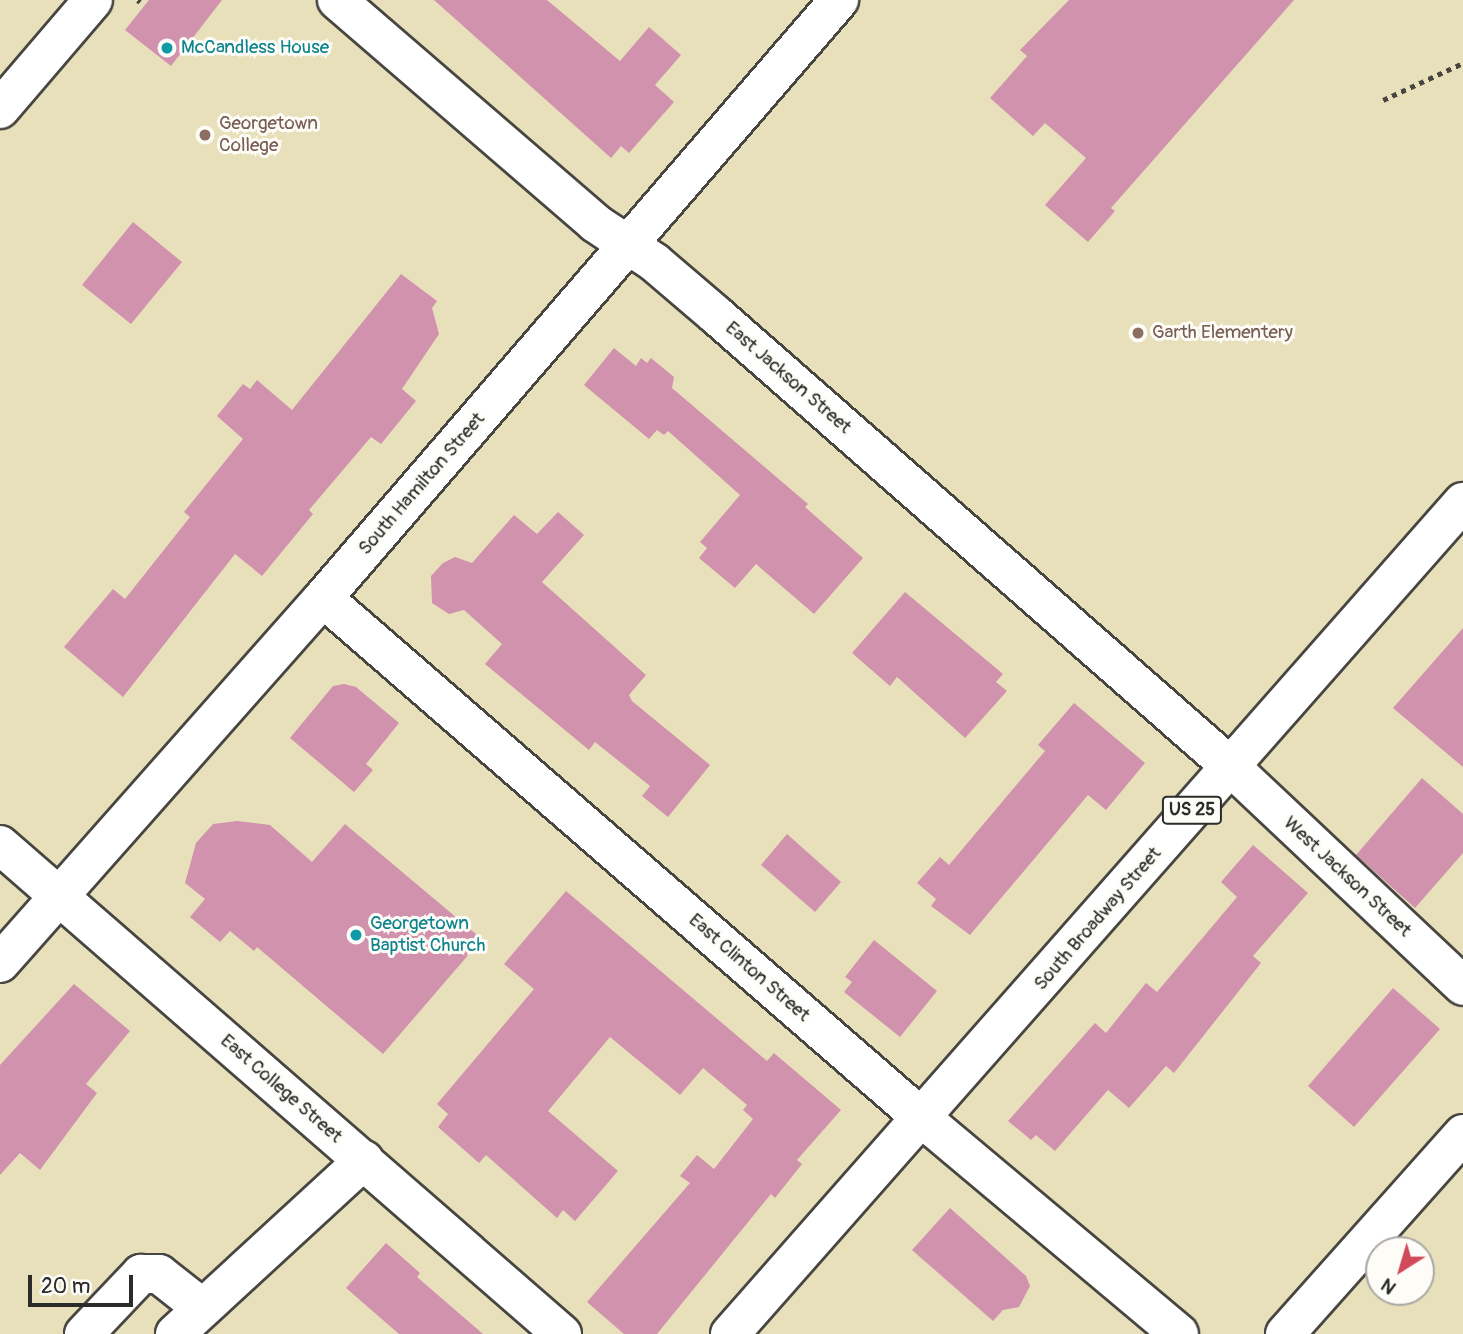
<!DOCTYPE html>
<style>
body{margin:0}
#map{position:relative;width:1463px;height:1334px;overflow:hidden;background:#e8e0bb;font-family:Pangolin,sans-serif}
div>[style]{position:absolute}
.building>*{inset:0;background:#d192ae}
.path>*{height:4.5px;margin-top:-2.25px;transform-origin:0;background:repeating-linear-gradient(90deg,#474641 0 5px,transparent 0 10px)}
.roads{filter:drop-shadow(2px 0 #474641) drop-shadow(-2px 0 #474641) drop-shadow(0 2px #474641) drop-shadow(0 -2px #474641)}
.minor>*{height:38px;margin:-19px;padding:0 19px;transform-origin:19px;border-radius:19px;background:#fff}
.major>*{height:38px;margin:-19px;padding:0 19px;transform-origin:19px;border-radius:19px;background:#fff}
.dots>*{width:19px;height:19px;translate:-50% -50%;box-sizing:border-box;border:4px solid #fdfcf7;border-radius:50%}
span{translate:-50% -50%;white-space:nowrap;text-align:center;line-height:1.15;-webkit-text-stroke:6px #fdfcf7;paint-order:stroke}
.shield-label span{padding:2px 5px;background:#fdfcf7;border:2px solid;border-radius:5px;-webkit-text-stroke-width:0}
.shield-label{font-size:18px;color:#2b2b2b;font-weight:700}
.culture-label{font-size:19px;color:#0d838f}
.left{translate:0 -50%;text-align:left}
.education-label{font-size:19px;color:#785e54}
.street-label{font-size:19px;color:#2b2b2b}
.north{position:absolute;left:1365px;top:1236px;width:70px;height:70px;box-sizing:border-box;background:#fdfcf7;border:2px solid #a9a8a5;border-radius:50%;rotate:217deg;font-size:19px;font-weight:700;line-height:28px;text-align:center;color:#2b2b2b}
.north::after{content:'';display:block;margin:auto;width:24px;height:32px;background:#d1495b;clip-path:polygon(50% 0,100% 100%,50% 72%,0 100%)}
.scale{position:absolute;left:28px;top:1275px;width:105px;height:32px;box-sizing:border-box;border:4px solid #2b2b2b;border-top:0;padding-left:9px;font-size:21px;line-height:24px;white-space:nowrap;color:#2b2b2b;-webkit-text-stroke:5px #fdfcf7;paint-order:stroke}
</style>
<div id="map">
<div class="building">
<div style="clip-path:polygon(149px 0,222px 0,171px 66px,125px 30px)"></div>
<div style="clip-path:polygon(434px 0,547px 0,620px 61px,649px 27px,681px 55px,655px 85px,674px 102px,629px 153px,621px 146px,611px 158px)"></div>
<div style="clip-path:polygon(1069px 0,1294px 0,1111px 208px,1115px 211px,1088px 242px,1045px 205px,1086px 158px,1045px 123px,1033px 136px,990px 98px,1027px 56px,1020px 50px)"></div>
<div style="clip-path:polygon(133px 222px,182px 262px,131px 324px,82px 285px)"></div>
<div style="clip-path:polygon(401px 274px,437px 301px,432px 308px,439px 334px,402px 389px,416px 401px,381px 444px,371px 437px,309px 510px,313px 514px,262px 576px,235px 554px,123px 697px,64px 647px,113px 589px,125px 599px,190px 517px,184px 512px,243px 439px,217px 416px,243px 384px,250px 389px,257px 380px,292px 410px)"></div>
<div style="clip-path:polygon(614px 348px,636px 366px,641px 358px,647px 363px,651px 358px,674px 377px,672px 388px,808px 504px,805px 507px,863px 558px,814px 614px,756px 564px,735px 588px,699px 558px,707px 548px,700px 542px,740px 495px,668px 431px,664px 435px,657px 430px,649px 439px,584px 385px)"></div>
<div style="clip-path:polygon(558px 512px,584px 535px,542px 582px,646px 675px,629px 695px,632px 701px,710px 765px,668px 817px,642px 796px,650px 786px,595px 742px,589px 750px,485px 664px,502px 644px,464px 610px,449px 614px,432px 603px,431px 576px,443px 563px,455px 557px,472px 563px,514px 515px,537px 534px)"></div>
<div style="clip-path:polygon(905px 592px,1003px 674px,996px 682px,1007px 691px,965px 738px,897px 677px,890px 686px,852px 653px)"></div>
<div style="clip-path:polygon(1463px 628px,1463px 767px,1393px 708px)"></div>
<div style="clip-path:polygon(344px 684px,356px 687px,399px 723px,366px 764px,373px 770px,354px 792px,290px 738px,333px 686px)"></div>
<div style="clip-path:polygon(1074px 703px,1145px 763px,1106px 810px,1088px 795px,970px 935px,931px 906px,936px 899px,917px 883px,940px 857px,949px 865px,1045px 751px,1038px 745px)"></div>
<div style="clip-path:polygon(1422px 778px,1463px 814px,1463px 853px,1415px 908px,1356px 855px)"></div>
<div style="clip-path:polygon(237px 821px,270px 825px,312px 862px,345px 824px,482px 939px,383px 1054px,257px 947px,254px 951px,230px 931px,220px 942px,190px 917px,205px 899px,185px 883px,196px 843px,213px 824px)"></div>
<div style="clip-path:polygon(787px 834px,841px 882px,815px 912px,761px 865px)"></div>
<div style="clip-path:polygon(1253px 845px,1308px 893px,1253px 956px,1261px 963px,1174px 1073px,1166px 1066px,1129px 1108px,1108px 1090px,1055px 1151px,1036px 1135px,1031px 1140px,1008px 1121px,1095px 1023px,1106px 1033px,1146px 983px,1157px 992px,1237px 897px,1221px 882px)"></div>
<div style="clip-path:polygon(566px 891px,767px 1061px,774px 1053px,841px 1110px,797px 1160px,802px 1164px,775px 1198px,771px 1194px,657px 1334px,624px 1334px,587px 1302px,690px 1183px,680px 1176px,697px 1155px,714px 1169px,753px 1119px,743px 1110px,747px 1105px,703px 1068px,680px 1095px,610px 1037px,548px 1111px,618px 1171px,575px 1221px,563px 1210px,557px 1218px,486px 1155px,479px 1163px,438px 1127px,448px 1114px,437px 1104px,534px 989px,504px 964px)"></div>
<div style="clip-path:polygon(874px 940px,937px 991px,900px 1037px,844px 992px,852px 982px,845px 977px)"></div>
<div style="clip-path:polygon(74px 984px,130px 1031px,86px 1084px,97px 1093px,40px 1170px,20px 1153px,0 1175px,0 1065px)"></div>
<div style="clip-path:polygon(1393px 988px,1440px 1029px,1354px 1127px,1308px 1086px)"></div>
<div style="clip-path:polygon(950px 1208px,1026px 1276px,1030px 1286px,1019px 1307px,1003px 1310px,993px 1321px,912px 1250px)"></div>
<div style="clip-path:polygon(386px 1243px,420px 1273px,417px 1277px,483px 1334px,399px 1334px,346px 1288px)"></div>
</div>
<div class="path">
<div style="left:138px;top:0;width:3px;rotate:45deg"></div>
<div style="left:1383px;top:100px;width:88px;rotate:-24.8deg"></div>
</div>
<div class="roads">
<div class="minor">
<div style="left:337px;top:0;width:341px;rotate:40.8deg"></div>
<div style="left:595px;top:223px;width:71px;rotate:33.5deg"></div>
<div style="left:654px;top:262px;width:82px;rotate:40.5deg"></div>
<div style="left:716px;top:315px;width:685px;rotate:41.27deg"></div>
<div style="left:1231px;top:767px;width:319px;rotate:43.3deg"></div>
<div style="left:0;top:109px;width:143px;rotate:-49.5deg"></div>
<div style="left:323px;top:598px;width:795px;rotate:40.97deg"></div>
<div style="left:923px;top:1119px;width:334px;rotate:40deg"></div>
<div style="left:0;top:845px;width:745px;rotate:41.03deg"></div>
<div style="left:0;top:963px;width:487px;rotate:-48.5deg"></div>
<div style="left:323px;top:598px;width:790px;rotate:-49.21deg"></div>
<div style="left:84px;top:1334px;width:83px;rotate:-46.5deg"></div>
<div style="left:141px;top:1274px;width:18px"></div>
<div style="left:159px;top:1274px;width:53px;rotate:38.2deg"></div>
<div style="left:175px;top:1334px;width:257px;rotate:-42.6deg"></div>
<div style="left:1285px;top:1334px;width:268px;rotate:-48.3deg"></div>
</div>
<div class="major">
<div style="left:730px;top:1334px;width:1109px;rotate:-48.62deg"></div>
</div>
</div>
<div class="dots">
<div style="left:167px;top:48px;background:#0f9aa8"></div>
<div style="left:205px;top:135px;background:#8d6e63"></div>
<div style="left:1138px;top:333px;background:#8d6e63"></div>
<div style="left:356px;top:935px;background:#0f9aa8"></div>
</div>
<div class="shield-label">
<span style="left:1192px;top:810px">US 25</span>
</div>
<div class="culture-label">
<span class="left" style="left:181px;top:48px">McCandless House</span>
<span class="left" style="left:370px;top:935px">Georgetown<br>Baptist Church</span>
</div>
<div class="education-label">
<span class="left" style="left:219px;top:135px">Georgetown<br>College</span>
<span class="left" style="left:1152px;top:333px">Garth Elementery</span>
</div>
<div class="street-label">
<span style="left:788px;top:378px;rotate:41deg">East Jackson Street</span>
<span style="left:422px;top:484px;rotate:-49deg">South Hamilton Street</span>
<span style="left:1347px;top:877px;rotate:43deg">West Jackson Street</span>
<span style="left:1098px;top:919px;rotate:-49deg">South Broadway Street</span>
<span style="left:749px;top:968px;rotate:41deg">East Clinton Street</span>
<span style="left:281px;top:1089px;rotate:41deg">East College Street</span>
</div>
<div class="north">N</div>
<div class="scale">20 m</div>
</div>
